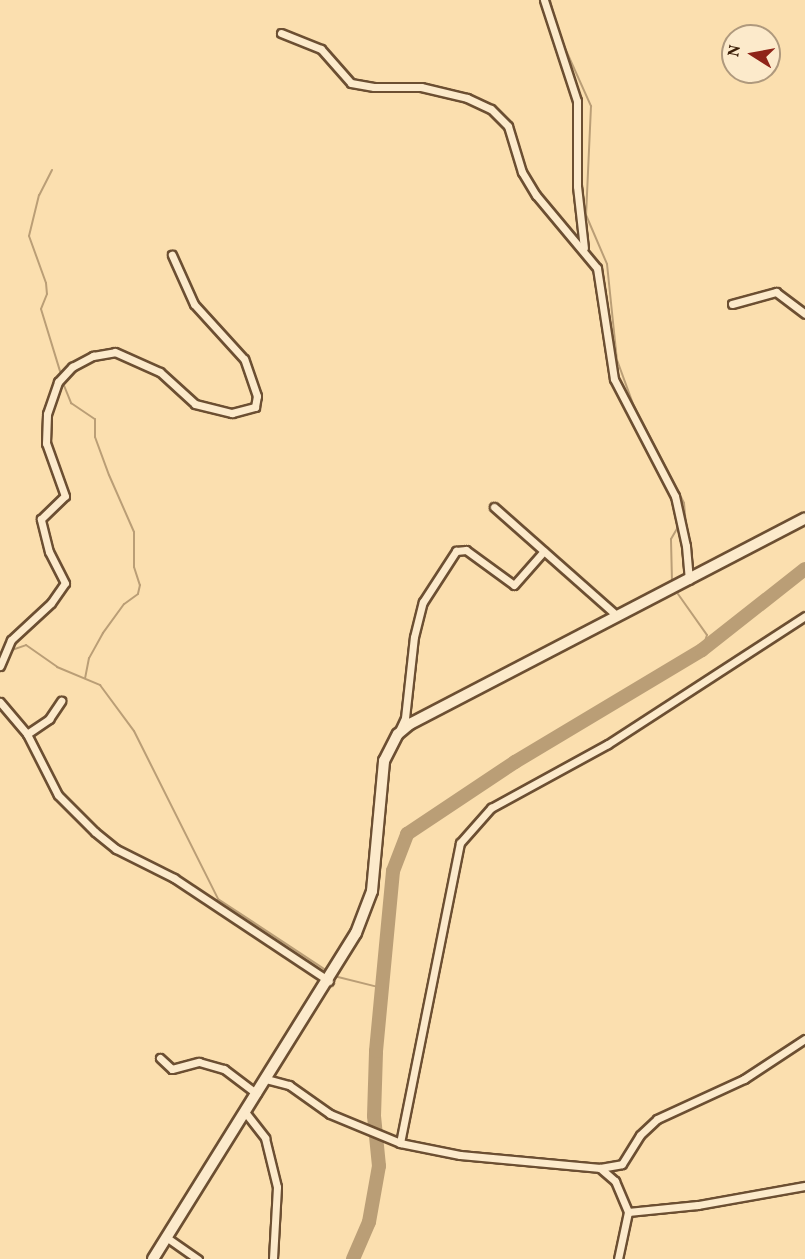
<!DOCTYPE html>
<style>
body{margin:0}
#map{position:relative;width:805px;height:1259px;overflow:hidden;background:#fbdfaf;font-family:Vollkorn,serif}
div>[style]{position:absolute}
.stream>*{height:2px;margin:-1px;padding:0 1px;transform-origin:1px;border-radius:1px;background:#ba9e76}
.river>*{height:14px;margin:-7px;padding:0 7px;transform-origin:7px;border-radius:7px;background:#ba9e76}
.roads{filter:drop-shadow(2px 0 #6c4f32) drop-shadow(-2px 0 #6c4f32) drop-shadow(0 2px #6c4f32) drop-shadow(0 -2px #6c4f32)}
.street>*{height:7px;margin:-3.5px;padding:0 3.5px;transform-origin:3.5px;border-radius:3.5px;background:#fceacb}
.secondary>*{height:10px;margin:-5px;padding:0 5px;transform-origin:5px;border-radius:5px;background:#fceacb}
span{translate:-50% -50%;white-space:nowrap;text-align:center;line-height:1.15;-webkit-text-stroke:4.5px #fceacb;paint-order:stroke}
.north{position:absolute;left:721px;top:24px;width:60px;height:60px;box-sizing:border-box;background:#fceacb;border:2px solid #af997d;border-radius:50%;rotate:281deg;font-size:16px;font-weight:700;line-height:24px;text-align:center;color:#3c1f08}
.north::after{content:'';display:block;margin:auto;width:21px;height:27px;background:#8f2418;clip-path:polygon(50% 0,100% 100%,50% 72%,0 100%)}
</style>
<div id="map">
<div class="stream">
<div style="left:550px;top:0;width:27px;rotate:77deg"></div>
<div style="left:560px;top:37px;width:76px;rotate:65.8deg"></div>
<div style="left:591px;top:106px;width:109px;rotate:92.6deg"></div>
<div style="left:586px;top:215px;width:53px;rotate:66.8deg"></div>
<div style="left:607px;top:264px;width:97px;rotate:84.1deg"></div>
<div style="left:617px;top:360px;width:47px;rotate:70deg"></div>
<div style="left:633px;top:404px;width:111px;rotate:62.7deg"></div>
<div style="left:684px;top:503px;width:21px;rotate:85deg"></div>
<div style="left:52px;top:170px;width:28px;rotate:117deg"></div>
<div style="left:39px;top:195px;width:42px;rotate:103.7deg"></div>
<div style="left:29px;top:236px;width:50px;rotate:70.1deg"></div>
<div style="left:46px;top:283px;width:11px;rotate:85deg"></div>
<div style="left:47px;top:294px;width:16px;rotate:112deg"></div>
<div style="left:41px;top:309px;width:65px;rotate:73deg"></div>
<div style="left:63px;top:383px;width:22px;rotate:68deg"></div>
<div style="left:71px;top:403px;width:29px;rotate:34deg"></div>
<div style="left:95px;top:419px;width:18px;rotate:90deg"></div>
<div style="left:95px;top:437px;width:40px;rotate:69.8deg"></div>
<div style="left:109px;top:475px;width:62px;rotate:66.3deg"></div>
<div style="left:134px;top:532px;width:35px;rotate:90deg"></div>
<div style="left:134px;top:567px;width:19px;rotate:72deg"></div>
<div style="left:140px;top:585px;width:9px;rotate:103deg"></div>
<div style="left:138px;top:594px;width:17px;rotate:144deg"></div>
<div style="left:124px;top:604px;width:36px;rotate:126deg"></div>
<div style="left:103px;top:633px;width:29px;rotate:119deg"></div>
<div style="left:89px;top:658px;width:20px;rotate:101deg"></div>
<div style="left:672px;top:581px;width:42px;rotate:-91.4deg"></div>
<div style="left:671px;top:539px;width:14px;rotate:-60deg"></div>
<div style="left:678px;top:594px;width:50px;rotate:54.7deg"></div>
<div style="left:707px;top:635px;width:16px;rotate:108deg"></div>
<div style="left:9px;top:651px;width:18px;rotate:-19deg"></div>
<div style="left:26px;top:645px;width:38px;rotate:35deg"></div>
<div style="left:57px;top:667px;width:47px;rotate:22.7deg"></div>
<div style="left:100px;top:685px;width:57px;rotate:53.5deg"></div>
<div style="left:134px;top:731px;width:188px;rotate:63.4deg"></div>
<div style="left:218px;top:899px;width:131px;rotate:33.4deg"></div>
<div style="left:334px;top:976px;width:49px;rotate:14deg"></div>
</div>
<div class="river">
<div style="left:353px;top:1259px;width:40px;rotate:-66.6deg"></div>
<div style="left:369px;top:1222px;width:57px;rotate:-79.9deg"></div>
<div style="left:379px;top:1166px;width:50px;rotate:-95.7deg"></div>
<div style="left:374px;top:1116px;width:65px;rotate:-88.2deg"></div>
<div style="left:376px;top:1051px;width:181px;rotate:-84.6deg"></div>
<div style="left:393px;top:871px;width:40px;rotate:-69deg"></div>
<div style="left:407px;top:834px;width:130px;rotate:-33.7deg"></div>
<div style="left:515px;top:762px;width:218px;rotate:-30.9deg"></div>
<div style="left:702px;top:650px;width:131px;rotate:-38.2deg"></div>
</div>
<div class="roads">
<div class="street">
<div style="left:544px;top:0;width:106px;rotate:71.9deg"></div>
<div style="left:577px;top:101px;width:85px;rotate:90deg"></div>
<div style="left:577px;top:186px;width:62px;rotate:83.6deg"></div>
<div style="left:281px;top:33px;width:43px;rotate:21.8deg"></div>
<div style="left:321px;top:49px;width:45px;rotate:48.6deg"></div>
<div style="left:351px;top:83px;width:23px;rotate:10deg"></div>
<div style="left:374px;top:87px;width:47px"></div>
<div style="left:421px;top:87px;width:47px;rotate:13.4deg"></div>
<div style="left:467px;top:98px;width:26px;rotate:25deg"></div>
<div style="left:491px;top:109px;width:24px;rotate:45deg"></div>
<div style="left:508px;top:126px;width:48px;rotate:73.1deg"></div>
<div style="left:522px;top:172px;width:27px;rotate:59deg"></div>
<div style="left:536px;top:195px;width:95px;rotate:50.1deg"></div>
<div style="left:597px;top:268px;width:112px;rotate:81.3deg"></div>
<div style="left:614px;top:379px;width:132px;rotate:62.5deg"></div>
<div style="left:675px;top:496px;width:51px;rotate:77.6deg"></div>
<div style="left:686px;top:546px;width:34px;rotate:85deg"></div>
<div style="left:732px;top:304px;width:46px;rotate:-15.3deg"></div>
<div style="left:776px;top:292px;width:36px;rotate:37deg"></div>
<div style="left:494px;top:507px;width:164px;rotate:41.5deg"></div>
<div style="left:0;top:666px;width:28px;rotate:-67deg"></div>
<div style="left:11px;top:640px;width:54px;rotate:-42.8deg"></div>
<div style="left:51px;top:603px;width:24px;rotate:-55deg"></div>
<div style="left:65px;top:583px;width:35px;rotate:-117deg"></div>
<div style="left:49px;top:552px;width:34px;rotate:-104deg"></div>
<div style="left:41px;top:519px;width:33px;rotate:-44deg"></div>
<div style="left:65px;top:496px;width:56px;rotate:-109.7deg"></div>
<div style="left:46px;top:443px;width:29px;rotate:-88deg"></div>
<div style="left:47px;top:414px;width:34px;rotate:-71deg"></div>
<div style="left:58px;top:382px;width:21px;rotate:-47deg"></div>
<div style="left:72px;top:367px;width:24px;rotate:-28deg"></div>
<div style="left:93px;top:356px;width:22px;rotate:-10deg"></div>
<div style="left:115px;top:352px;width:49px;rotate:24deg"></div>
<div style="left:160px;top:372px;width:47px;rotate:42.4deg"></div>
<div style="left:195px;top:404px;width:38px;rotate:14deg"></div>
<div style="left:232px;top:413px;width:24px;rotate:-15deg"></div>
<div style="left:255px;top:407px;width:11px;rotate:-80deg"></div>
<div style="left:257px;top:396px;width:39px;rotate:-109deg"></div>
<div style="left:244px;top:359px;width:74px;rotate:-132.3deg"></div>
<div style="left:194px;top:304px;width:54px;rotate:-114.2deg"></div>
<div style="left:0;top:702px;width:42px;rotate:49.8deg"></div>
<div style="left:27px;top:734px;width:68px;rotate:63.1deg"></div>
<div style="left:58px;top:795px;width:52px;rotate:45deg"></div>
<div style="left:95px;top:832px;width:27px;rotate:39deg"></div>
<div style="left:116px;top:849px;width:65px;rotate:26.6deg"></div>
<div style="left:174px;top:878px;width:186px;rotate:33.6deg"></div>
<div style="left:399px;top:731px;width:14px;rotate:-65deg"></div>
<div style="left:405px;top:718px;width:81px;rotate:-83.7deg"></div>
<div style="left:414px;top:637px;width:36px;rotate:-76deg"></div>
<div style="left:423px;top:602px;width:61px;rotate:-57.1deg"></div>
<div style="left:456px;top:551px;width:10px;rotate:-6deg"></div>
<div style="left:466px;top:550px;width:59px;rotate:36.1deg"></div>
<div style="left:514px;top:585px;width:45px;rotate:-48.6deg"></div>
<div style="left:27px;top:734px;width:27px;rotate:-34deg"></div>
<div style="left:49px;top:719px;width:22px;rotate:-56deg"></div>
<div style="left:160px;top:1058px;width:16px;rotate:43deg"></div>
<div style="left:172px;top:1069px;width:28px;rotate:-15deg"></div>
<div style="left:199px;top:1062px;width:26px;rotate:16deg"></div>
<div style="left:224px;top:1069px;width:41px;rotate:37.1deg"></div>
<div style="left:266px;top:1079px;width:24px;rotate:15deg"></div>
<div style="left:289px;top:1085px;width:50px;rotate:35.3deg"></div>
<div style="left:330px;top:1114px;width:76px;rotate:22.5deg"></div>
<div style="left:400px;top:1143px;width:61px;rotate:11.3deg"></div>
<div style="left:460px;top:1155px;width:141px;rotate:5.3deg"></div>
<div style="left:600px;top:1168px;width:20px;rotate:41deg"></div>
<div style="left:615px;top:1181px;width:34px;rotate:67deg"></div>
<div style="left:628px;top:1212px;width:48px;rotate:102deg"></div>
<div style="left:245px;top:1112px;width:33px;rotate:52deg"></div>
<div style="left:265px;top:1138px;width:50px;rotate:76.2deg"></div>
<div style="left:277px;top:1187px;width:72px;rotate:93.2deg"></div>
<div style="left:400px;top:1143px;width:306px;rotate:-78.7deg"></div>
<div style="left:460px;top:843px;width:47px;rotate:-48.5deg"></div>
<div style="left:491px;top:808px;width:133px;rotate:-28.7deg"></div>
<div style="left:608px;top:744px;width:235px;rotate:-33deg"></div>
<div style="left:600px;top:1168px;width:22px;rotate:-10deg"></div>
<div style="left:622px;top:1164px;width:34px;rotate:-58deg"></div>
<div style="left:640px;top:1135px;width:23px;rotate:-43deg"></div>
<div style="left:657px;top:1119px;width:96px;rotate:-24.7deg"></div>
<div style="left:744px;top:1079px;width:73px;rotate:-33.3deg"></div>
<div style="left:628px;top:1212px;width:70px;rotate:-5.7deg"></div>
<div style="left:698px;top:1205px;width:109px;rotate:-10.1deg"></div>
<div style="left:166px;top:1237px;width:39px;rotate:35deg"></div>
</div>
<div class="secondary">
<div style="left:153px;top:1259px;width:384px;rotate:-58.1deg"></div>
<div style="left:356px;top:933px;width:45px;rotate:-69.1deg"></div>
<div style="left:372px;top:891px;width:131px;rotate:-84.7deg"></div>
<div style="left:384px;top:761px;width:30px;rotate:-63deg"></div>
<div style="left:398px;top:734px;width:16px;rotate:-40deg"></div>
<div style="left:410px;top:724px;width:445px;rotate:-27.5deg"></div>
</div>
</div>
<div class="north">N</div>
</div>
